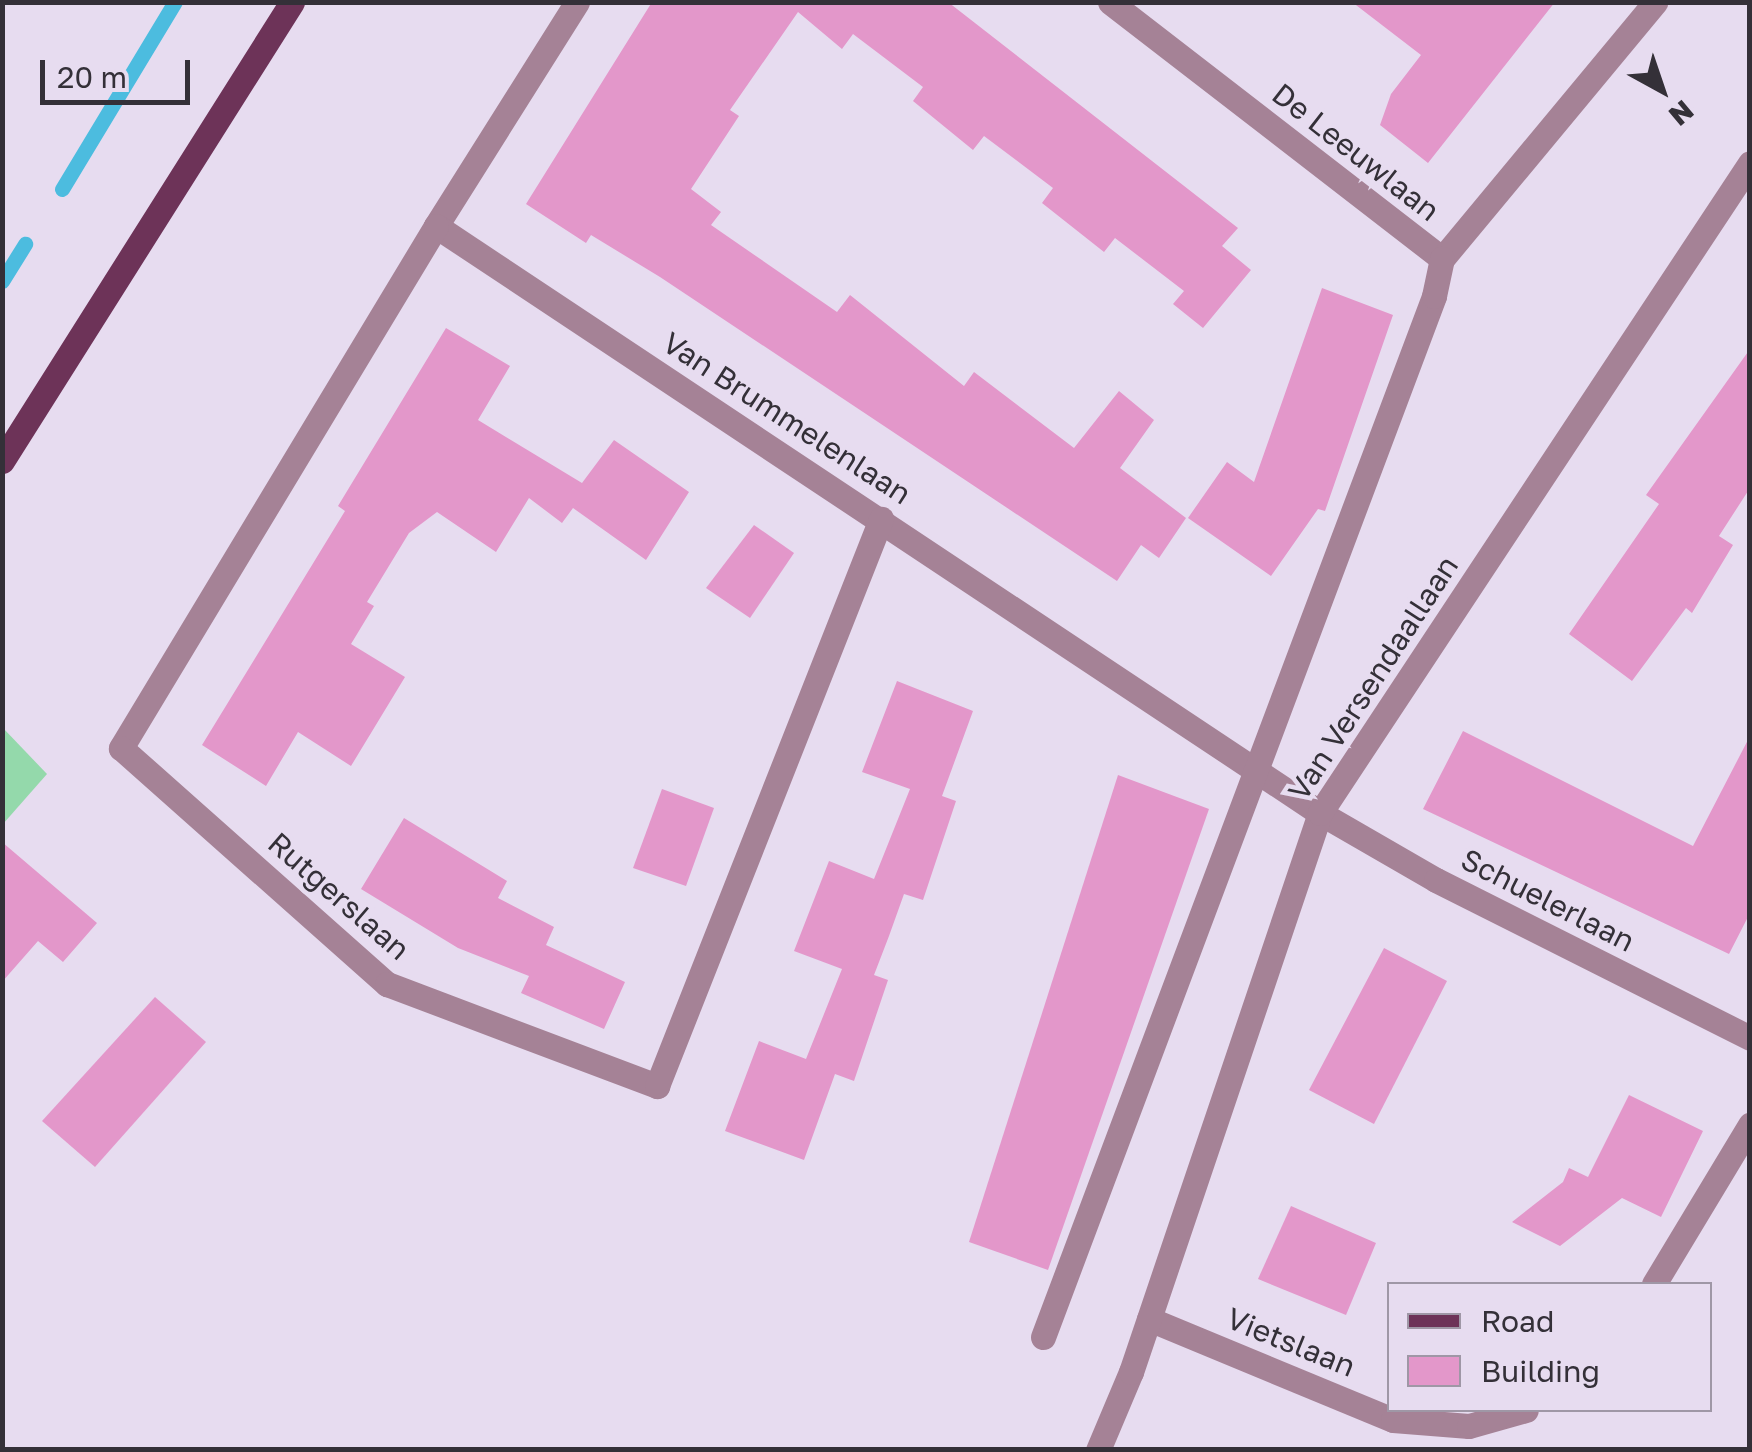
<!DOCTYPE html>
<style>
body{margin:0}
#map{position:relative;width:1752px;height:1452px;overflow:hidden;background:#e7dcf0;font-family:"Golos Text",sans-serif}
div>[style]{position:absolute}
.green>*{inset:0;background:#94d9ab}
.stream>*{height:15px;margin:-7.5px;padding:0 7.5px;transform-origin:7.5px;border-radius:7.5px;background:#4cbcdf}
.building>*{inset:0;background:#e397ca}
.minor>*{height:25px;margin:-12.5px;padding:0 12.5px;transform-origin:12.5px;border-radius:12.5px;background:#a58296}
.major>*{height:25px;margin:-12.5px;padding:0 12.5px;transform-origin:12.5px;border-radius:12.5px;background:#6d3358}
span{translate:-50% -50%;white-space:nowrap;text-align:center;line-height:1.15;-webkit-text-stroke:9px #e7dcf0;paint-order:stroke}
.street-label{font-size:30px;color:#343038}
.frame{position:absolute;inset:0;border:5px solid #343038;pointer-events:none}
.legend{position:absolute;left:1387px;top:1282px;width:325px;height:130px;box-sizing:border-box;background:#e7dcf0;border:2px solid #9f97a6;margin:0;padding:12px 18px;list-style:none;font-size:30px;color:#343038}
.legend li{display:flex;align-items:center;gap:20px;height:50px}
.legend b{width:50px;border:2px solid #9f97a6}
.north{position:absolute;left:1612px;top:40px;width:100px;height:100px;-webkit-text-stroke:8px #e7dcf0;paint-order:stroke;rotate:140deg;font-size:28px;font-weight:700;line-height:40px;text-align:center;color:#343038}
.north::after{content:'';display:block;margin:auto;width:35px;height:45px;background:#343038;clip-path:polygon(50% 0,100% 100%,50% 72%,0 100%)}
.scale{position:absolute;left:40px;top:60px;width:150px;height:45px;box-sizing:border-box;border:5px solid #343038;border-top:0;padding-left:12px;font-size:30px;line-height:35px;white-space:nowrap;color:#343038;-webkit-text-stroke:8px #e7dcf0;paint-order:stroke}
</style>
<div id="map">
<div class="green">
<div style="clip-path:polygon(3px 728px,47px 774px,3px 824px)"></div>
</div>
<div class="stream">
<div style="left:62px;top:189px;width:218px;rotate:-58.9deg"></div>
<div style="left:2px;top:281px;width:44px;rotate:-58.1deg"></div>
</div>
<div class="building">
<div style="clip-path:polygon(652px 2px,948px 2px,1238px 228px,1222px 246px,1251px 270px,1203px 328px,1173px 304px,1184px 291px,1115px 238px,1104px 252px,1042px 203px,1053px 188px,984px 136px,973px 150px,913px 101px,923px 87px,853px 34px,842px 49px,798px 12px,730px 110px,739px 116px,691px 189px,721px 212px,711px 225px,837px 312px,850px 295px,964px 386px,974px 372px,1074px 448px,1119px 391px,1154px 420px,1120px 468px,1186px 518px,1159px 558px,1141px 545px,1117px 581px,660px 277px,591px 235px,586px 243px,526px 204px)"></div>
<div style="clip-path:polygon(1352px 2px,1555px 2px,1428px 163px,1380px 125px,1391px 94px,1421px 55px)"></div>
<div style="clip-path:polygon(1322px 288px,1393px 315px,1325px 511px,1318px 509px,1271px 576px,1188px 518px,1227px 462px,1254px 482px)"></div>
<div style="clip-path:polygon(446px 328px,510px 366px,478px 420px,582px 483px,614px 440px,689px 492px,646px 560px,573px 508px,562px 523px,529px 498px,496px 552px,437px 512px,409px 533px,367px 602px,374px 606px,351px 644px,405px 677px,351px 766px,298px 732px,266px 786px,202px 745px,345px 511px,338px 506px)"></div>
<div style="clip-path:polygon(1750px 349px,1750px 488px,1719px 536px,1733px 545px,1692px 613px,1686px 608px,1632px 681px,1569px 634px,1659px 504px,1646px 495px)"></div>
<div style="clip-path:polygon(754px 525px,794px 553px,750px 618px,706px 588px)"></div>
<div style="clip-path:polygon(897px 681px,973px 711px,942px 796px,956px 801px,923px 900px,904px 894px,889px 936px,874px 975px,888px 980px,854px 1081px,835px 1074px,804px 1160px,725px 1131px,759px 1041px,806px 1059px,842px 969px,794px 951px,829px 861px,874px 879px,910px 789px,862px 772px)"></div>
<div style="clip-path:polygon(1463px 731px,1693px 846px,1750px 736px,1750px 913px,1729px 954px,1423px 809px)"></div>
<div style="clip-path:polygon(1118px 775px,1209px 809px,1048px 1270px,969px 1242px)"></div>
<div style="clip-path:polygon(662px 789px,714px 808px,686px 886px,633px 868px)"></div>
<div style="clip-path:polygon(404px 818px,507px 881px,498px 898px,554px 927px,546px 945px,625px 982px,604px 1029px,521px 993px,529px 976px,458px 948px,361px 889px)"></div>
<div style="clip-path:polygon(2px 842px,97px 923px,63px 962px,38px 941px,2px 982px)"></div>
<div style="clip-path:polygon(1384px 948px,1447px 981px,1374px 1124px,1309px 1090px)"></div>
<div style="clip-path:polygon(155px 997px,206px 1042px,95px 1167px,42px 1121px)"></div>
<div style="clip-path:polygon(1629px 1095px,1703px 1131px,1661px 1217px,1622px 1198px,1560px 1246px,1512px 1222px,1563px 1182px,1569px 1168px,1588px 1177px)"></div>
<div style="clip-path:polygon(1291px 1206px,1376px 1243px,1346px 1315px,1258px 1279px)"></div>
</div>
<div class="minor">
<div style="left:577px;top:2px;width:265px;rotate:122.2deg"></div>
<div style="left:436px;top:226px;width:1061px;rotate:33.59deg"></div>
<div style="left:1320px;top:813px;width:134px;rotate:30deg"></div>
<div style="left:1436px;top:880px;width:352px;rotate:26.7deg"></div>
<div style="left:1110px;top:2px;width:420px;rotate:37.7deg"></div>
<div style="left:1442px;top:259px;width:334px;rotate:-50.3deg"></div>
<div style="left:436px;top:226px;width:610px;rotate:121.11deg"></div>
<div style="left:121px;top:748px;width:356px;rotate:41.6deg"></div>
<div style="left:387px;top:984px;width:289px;rotate:20.7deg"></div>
<div style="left:657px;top:1086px;width:610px;rotate:-68.44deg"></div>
<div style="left:1654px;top:1284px;width:186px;rotate:-58.9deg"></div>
<div style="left:1149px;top:1319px;width:264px;rotate:22.5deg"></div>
<div style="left:1393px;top:1420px;width:76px;rotate:4.5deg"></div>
<div style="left:1469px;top:1426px;width:59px;rotate:-15.7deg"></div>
<div style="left:1043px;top:1337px;width:1112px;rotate:-69.41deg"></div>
<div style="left:1434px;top:296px;width:38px;rotate:-78deg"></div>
<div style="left:1098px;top:1450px;width:85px;rotate:-67.1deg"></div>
<div style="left:1131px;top:1372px;width:590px;rotate:-71.32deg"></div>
<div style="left:1320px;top:813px;width:779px;rotate:-56.51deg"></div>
</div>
<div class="major">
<div style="left:2px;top:461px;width:543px;rotate:-57.71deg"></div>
</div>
<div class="street-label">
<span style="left:1356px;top:152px;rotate:38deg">De Leeuwlaan</span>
<span style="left:787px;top:418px;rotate:33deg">Van Brummelenlaan</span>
<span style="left:1373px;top:678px;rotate:-57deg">Van Versendaallaan</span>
<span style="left:339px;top:896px;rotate:41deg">Rutgerslaan</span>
<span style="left:1548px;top:900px;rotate:27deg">Schuelerlaan</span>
<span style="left:1291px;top:1342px;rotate:22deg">Vietslaan</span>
</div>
<div class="frame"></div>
<ul class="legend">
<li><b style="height:12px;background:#6d3358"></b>Road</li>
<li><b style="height:28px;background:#e397ca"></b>Building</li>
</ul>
<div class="north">N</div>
<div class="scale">20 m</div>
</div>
